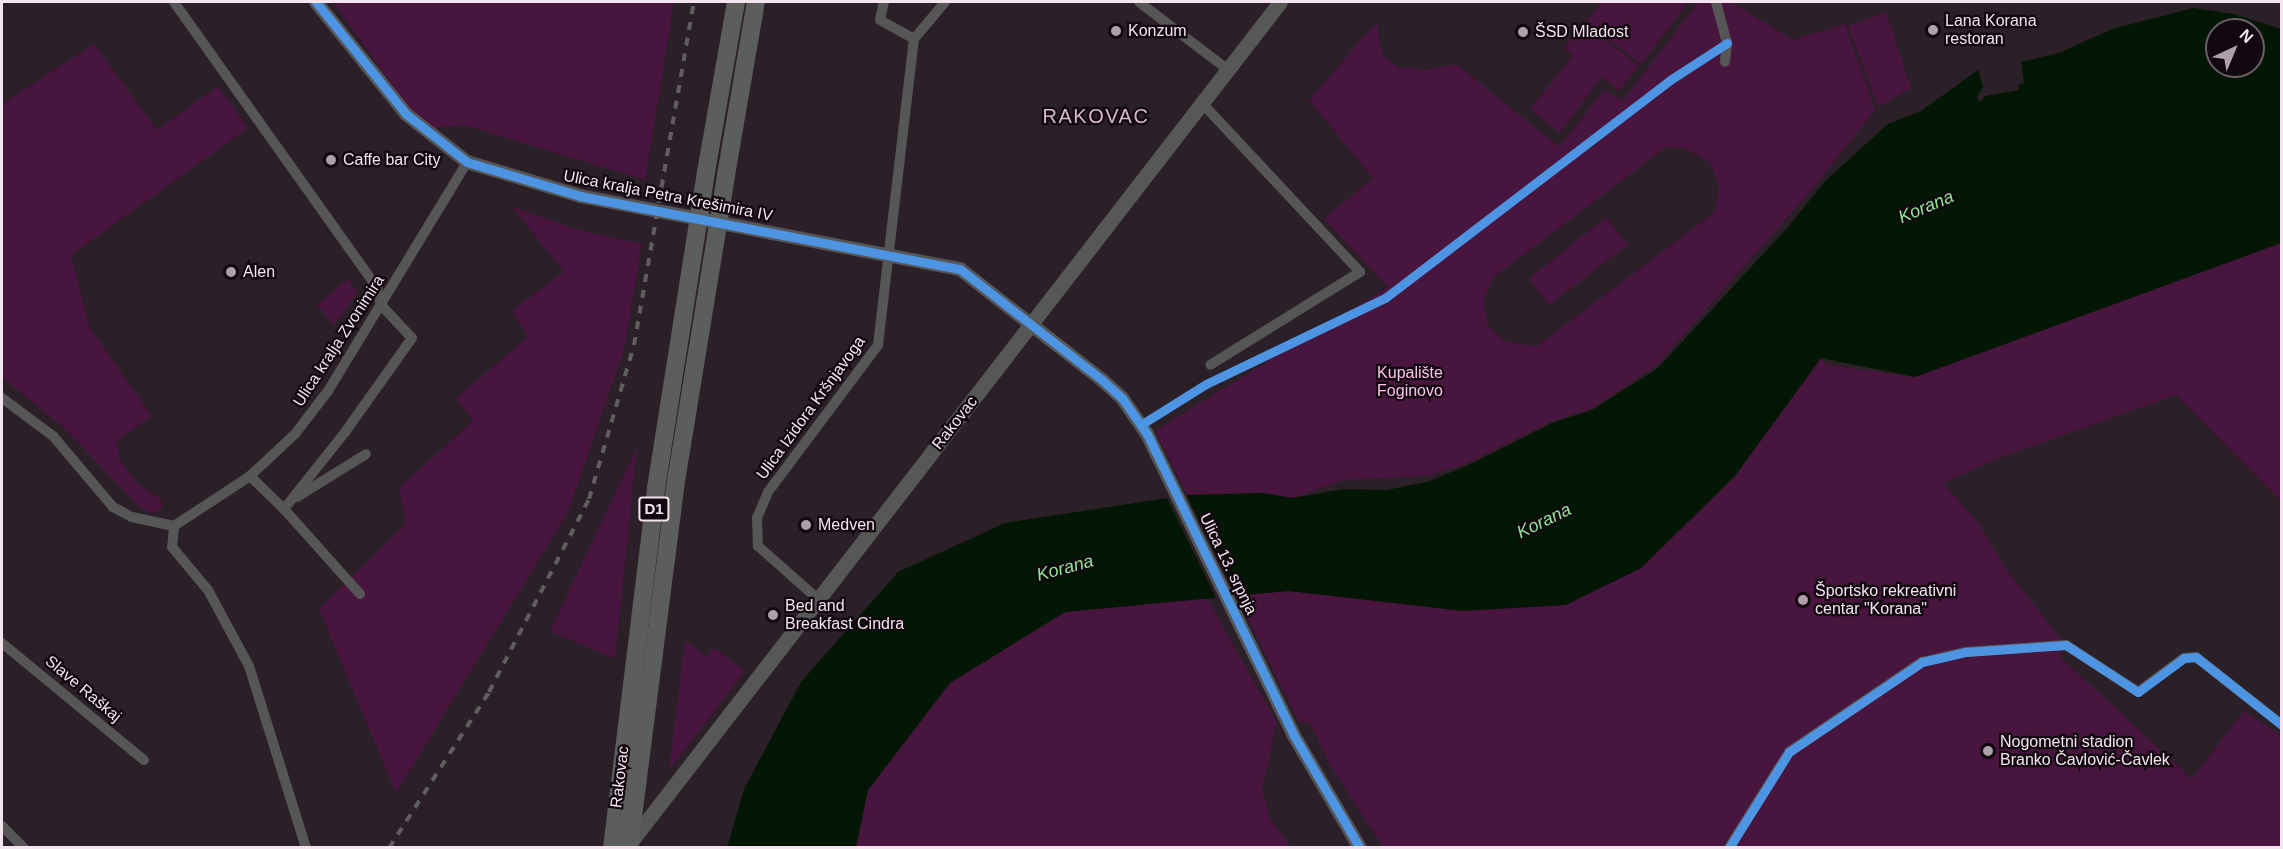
<!DOCTYPE html>
<meta charset="utf-8">
<style>
body{margin:0}
#map{position:relative;width:2283px;height:849px;overflow:hidden;background:#2b1f28;font-family:Helvetica,sans-serif}
div>[style]{position:absolute}
.green>*{inset:0;background:#48153e}
.water>*{inset:0;background:#041704}
.pier>*{inset:0;background:#2b1f28}
.minor>*{height:10px;margin:-5px;padding:0 5px;transform-origin:5px;border-radius:5px;background:#555655}
.tertiary>*{height:14px;margin:-7px;padding:0 7px;transform-origin:7px;border-radius:7px;background:#555655}
.secondary>*{height:15px;margin:-7.5px;padding:0 7.5px;transform-origin:7.5px;border-radius:7.5px;background:#565856}
.trunk>*{height:18px;margin:-9px;padding:0 9px;transform-origin:9px;border-radius:9px;background:#5c5e5c}
.rail>*{height:4px;margin-top:-2px;transform-origin:0;background:repeating-linear-gradient(90deg,#615e60 0 8px,transparent 0 16px)}
.trunk-bridge>*{height:18px;margin:-9px;padding:0 9px;transform-origin:9px;border-radius:9px;background:#5c5e5c}
.cycleway>*{height:9px;margin:-4.5px;padding:0 4.5px;transform-origin:4.5px;border-radius:4.5px;background:#4d94e3}
.dots>*{width:16px;height:16px;translate:-50% -50%;box-sizing:border-box;border:3px solid #12080f;border-radius:50%}
span{translate:-50% -50%;white-space:nowrap;text-align:center;line-height:1.15;-webkit-text-stroke:4.5px #12080f;paint-order:stroke}
.shield-label span{padding:2px 4px;background:#12080f;border:2px solid;border-radius:4px;-webkit-text-stroke-width:0}
.shield-label{font-size:15px;color:#f4e4ef;font-weight:700}
.poi-label{font-size:16px;color:#f4e4ef}
.left{translate:0 -50%;text-align:left}
.street-label{font-size:16px;color:#f4e4ef}
.park-label{font-size:16px;color:#fac2ea}
.water-label{font-size:18px;color:#90e395;font-style:italic}
.quarter-label{font-size:20px;color:#d6b7cc;letter-spacing:1.5px}
.frame{position:absolute;inset:0;border:3px solid #f4e4ef;pointer-events:none}
.north{position:absolute;left:2205px;top:18px;width:60px;height:60px;box-sizing:border-box;background:#12080f;border:2px solid #6c6069;border-radius:50%;rotate:44deg;font-size:16px;font-weight:700;line-height:24px;text-align:center;color:#f4e4ef}
.north::after{content:'';display:block;margin:auto;width:21px;height:27px;background:#ae9fa9;clip-path:polygon(50% 0,100% 100%,50% 72%,0 100%)}
</style>
<div id="map">
<div class="green">
<div style="clip-path:polygon(333px 2px,674px 2px,645px 180px,464px 125px,424px 129px)"></div>
<div style="clip-path:polygon(1602px 2px,1684px 2px,1687px 4px,1641px 64px,1586px 22px)"></div>
<div style="clip-path:polygon(evenodd,1694px 2px,1731px 2px,1793px 40px,1845px 24px,1875px 110px,1814px 187px,1657px 365px,1591px 409px,1552px 421px,1466px 464px,1426px 476px,1344px 480px,1293px 498px,1262px 493px,1187px 495px,1155px 431px,1388px 287px,1324px 219px,1373px 178px,1309px 100px,1377px 22px,1382px 55px,1398px 67px,1428px 70px,1456px 64px,1559px 147px,1604px 90px,1623px 101px,1697px 4px,1694px 2px,1666px 147px,1684px 148px,1711px 163px,1719px 187px,1715px 212px,1536px 347px,1505px 341px,1488px 326px,1483px 301px,1494px 277px,1666px 147px)"></div>
<div style="clip-path:polygon(1886px 12px,1911px 88px,1878px 107px,1848px 26px)"></div>
<div style="clip-path:polygon(1584px 23px,1639px 66px,1619px 91px,1601px 77px,1560px 133px,1530px 109px,1573px 56px,1564px 48px)"></div>
<div style="clip-path:polygon(94px 44px,157px 130px,218px 86px,248px 128px,71px 255px,90px 328px,152px 416px,116px 441px,120px 460px,138px 485px,160px 498px,163px 507px,152px 514px,139px 506px,63px 427px,2px 377px,2px 104px)"></div>
<div style="clip-path:polygon(512px 207px,576px 229px,642px 244px,624px 350px,568px 512px,396px 793px,319px 609px,406px 524px,399px 488px,473px 421px,456px 398px,528px 337px,512px 311px,564px 272px)"></div>
<div style="clip-path:polygon(1606px 217px,1628px 245px,1549px 305px,1529px 279px)"></div>
<div style="clip-path:polygon(2281px 243px,2281px 501px,2176px 395px,1999px 458px,1943px 483px,1979px 524px,2006px 569px,2061px 639px,2061px 658px,2192px 779px,2244px 711px,2281px 736px,2281px 847px,1383px 847px,1330px 765px,1310px 723px,1299px 722px,1236px 595px,1288px 591px,1566px 604px,1641px 568px,1735px 476px,1821px 358px,1827px 365px,1915px 377px)"></div>
<div style="clip-path:polygon(348px 279px,357px 293px,334px 325px,317px 305px)"></div>
<div style="clip-path:polygon(637px 447px,615px 659px,550px 631px)"></div>
<div style="clip-path:polygon(1207px 598px,1277px 723px,1262px 788px,1270px 818px,1291px 847px,856px 848px,868px 790px,950px 683px,1065px 612px)"></div>
<div style="clip-path:polygon(685px 641px,707px 657px,714px 648px,745px 671px,669px 770px)"></div>
</div>
<div class="water">
<div style="clip-path:polygon(evenodd,2193px 8px,2234px 14px,2281px 29px,2281px 243px,1915px 377px,1821px 358px,1735px 476px,1641px 568px,1566px 605px,1463px 611px,1288px 591px,1065px 612px,950px 683px,868px 790px,856px 847px,727px 848px,744px 789px,801px 682px,898px 572px,1005px 523px,1187px 495px,1262px 493px,1293px 498px,1343px 489px,1387px 490px,1427px 482px,1466px 466px,1552px 423px,1592px 410px,1658px 368px,1788px 227px,1826px 180px,1888px 124px,1921px 111px,1978px 70px,1983px 86px,1977px 98px,1981px 102px,1985px 96px,2019px 90px,2018px 85px,2024px 83px,2021px 62px,2059px 53px,2112px 29px,2193px 8px,2217px 30px,2253px 30px,2253px 66px,2217px 66px,2217px 30px)"></div>
</div>
<div class="pier">
<div style="clip-path:polygon(1185px 492px,1237px 598px,1217px 600px,1165px 494px)"></div>
</div>
<div class="minor">
<div style="left:174px;top:2px;width:351px;rotate:54.6deg"></div>
<div style="left:377px;top:288px;width:17px;rotate:77deg"></div>
<div style="left:381px;top:305px;width:45px;rotate:46.8deg"></div>
<div style="left:412px;top:338px;width:114px;rotate:125.4deg"></div>
<div style="left:346px;top:431px;width:100px;rotate:128.5deg"></div>
<div style="left:284px;top:509px;width:47px;rotate:-135.9deg"></div>
<div style="left:884px;top:2px;width:18px;rotate:103deg"></div>
<div style="left:880px;top:20px;width:39px;rotate:29deg"></div>
<div style="left:1139px;top:2px;width:111px;rotate:37.3deg"></div>
<div style="left:1716px;top:2px;width:42px;rotate:75deg"></div>
<div style="left:1727px;top:43px;width:19px;rotate:96deg"></div>
<div style="left:1201px;top:102px;width:233px;rotate:46.9deg"></div>
<div style="left:1360px;top:272px;width:176px;rotate:148.2deg"></div>
<div style="left:2px;top:398px;width:64px;rotate:36.7deg"></div>
<div style="left:53px;top:436px;width:93px;rotate:49.8deg"></div>
<div style="left:113px;top:507px;width:21px;rotate:28deg"></div>
<div style="left:132px;top:517px;width:43px;rotate:12.1deg"></div>
<div style="left:297px;top:497px;width:81px;rotate:-31.9deg"></div>
<div style="left:284px;top:509px;width:114px;rotate:48.2deg"></div>
<div style="left:174px;top:526px;width:91px;rotate:-33.3deg"></div>
<div style="left:250px;top:476px;width:62px;rotate:-43deg"></div>
<div style="left:295px;top:434px;width:54px;rotate:-52.5deg"></div>
<div style="left:328px;top:391px;width:268px;rotate:-58.7deg"></div>
<div style="left:174px;top:526px;width:21px;rotate:95deg"></div>
<div style="left:172px;top:547px;width:56px;rotate:50.1deg"></div>
<div style="left:208px;top:590px;width:86px;rotate:61.7deg"></div>
<div style="left:249px;top:666px;width:191px;rotate:72.6deg"></div>
<div style="left:819px;top:600px;width:81px;rotate:-138.5deg"></div>
<div style="left:758px;top:546px;width:28px;rotate:-92deg"></div>
<div style="left:757px;top:518px;width:28px;rotate:-67deg"></div>
<div style="left:768px;top:492px;width:184px;rotate:-53.2deg"></div>
<div style="left:878px;top:345px;width:308px;rotate:-83.3deg"></div>
<div style="left:914px;top:39px;width:48px;rotate:-50deg"></div>
<div style="left:2px;top:643px;width:184px;rotate:39.5deg"></div>
<div style="left:2px;top:826px;width:31px;rotate:45deg"></div>
<div style="left:1729px;top:848px;width:113px;rotate:-58deg"></div>
<div style="left:1789px;top:752px;width:161px;rotate:-34.1deg"></div>
<div style="left:1922px;top:662px;width:44px;rotate:-13.1deg"></div>
<div style="left:1965px;top:652px;width:101px;rotate:-4deg"></div>
<div style="left:2066px;top:645px;width:86px;rotate:33.1deg"></div>
<div style="left:2138px;top:692px;width:57px;rotate:-36.5deg"></div>
<div style="left:2184px;top:658px;width:12px;rotate:-5deg"></div>
<div style="left:2196px;top:657px;width:110px;rotate:38.3deg"></div>
</div>
<div class="tertiary">
<div style="left:316px;top:2px;width:144px;rotate:51.2deg"></div>
<div style="left:406px;top:114px;width:78px;rotate:38.2deg"></div>
<div style="left:467px;top:162px;width:118px;rotate:16.7deg"></div>
<div style="left:580px;top:196px;width:387px;rotate:10.9deg"></div>
<div style="left:960px;top:269px;width:180px;rotate:38deg"></div>
<div style="left:1102px;top:380px;width:27px;rotate:42deg"></div>
<div style="left:1122px;top:398px;width:44px;rotate:55.2deg"></div>
<div style="left:1147px;top:434px;width:334px;rotate:64deg"></div>
<div style="left:1293px;top:734px;width:132px;rotate:59.6deg"></div>
</div>
<div class="secondary">
<div style="left:629px;top:844px;width:1064px;rotate:-52.29deg"></div>
</div>
<div class="trunk">
<div style="left:706px;top:172px;width:173px;rotate:-80deg"></div>
<div style="left:726px;top:175px;width:176px;rotate:-80.2deg"></div>
</div>
<div class="rail">
<div style="left:389px;top:848px;width:185px;rotate:-57.3deg"></div>
<div style="left:489px;top:692px;width:217px;rotate:-62.6deg"></div>
<div style="left:589px;top:499px;width:160px;rotate:-73.7deg"></div>
<div style="left:634px;top:345px;width:348px;rotate:-80.1deg"></div>
</div>
<div class="trunk-bridge">
<div style="left:612px;top:848px;width:363px;rotate:-83deg"></div>
<div style="left:656px;top:488px;width:320px;rotate:-81deg"></div>
<div style="left:629px;top:848px;width:376px;rotate:-82.7deg"></div>
<div style="left:677px;top:475px;width:304px;rotate:-80.7deg"></div>
</div>
<div class="cycleway">
<div style="left:316px;top:2px;width:144px;rotate:51.2deg"></div>
<div style="left:406px;top:114px;width:78px;rotate:38.2deg"></div>
<div style="left:467px;top:162px;width:118px;rotate:16.7deg"></div>
<div style="left:580px;top:196px;width:387px;rotate:10.9deg"></div>
<div style="left:960px;top:269px;width:180px;rotate:38deg"></div>
<div style="left:1102px;top:380px;width:27px;rotate:42deg"></div>
<div style="left:1122px;top:398px;width:44px;rotate:55.2deg"></div>
<div style="left:1147px;top:434px;width:334px;rotate:64deg"></div>
<div style="left:1293px;top:734px;width:132px;rotate:59.6deg"></div>
<div style="left:1142px;top:424px;width:75px;rotate:-32deg"></div>
<div style="left:1206px;top:384px;width:199px;rotate:-25.7deg"></div>
<div style="left:1385px;top:298px;width:359px;rotate:-37.4deg"></div>
<div style="left:1670px;top:80px;width:68px;rotate:-33deg"></div>
<div style="left:1729px;top:848px;width:113px;rotate:-58deg"></div>
<div style="left:1789px;top:752px;width:161px;rotate:-34.1deg"></div>
<div style="left:1922px;top:662px;width:44px;rotate:-13.1deg"></div>
<div style="left:1965px;top:652px;width:101px;rotate:-4deg"></div>
<div style="left:2066px;top:645px;width:86px;rotate:33.1deg"></div>
<div style="left:2138px;top:692px;width:57px;rotate:-36.5deg"></div>
<div style="left:2184px;top:658px;width:12px;rotate:-5deg"></div>
<div style="left:2196px;top:657px;width:110px;rotate:38.3deg"></div>
</div>
<div class="dots">
<div style="left:1933px;top:30px;background:#ae9fa9"></div>
<div style="left:1116px;top:31px;background:#ae9fa9"></div>
<div style="left:1523px;top:32px;background:#ae9fa9"></div>
<div style="left:331px;top:160px;background:#ae9fa9"></div>
<div style="left:231px;top:272px;background:#ae9fa9"></div>
<div style="left:806px;top:525px;background:#ae9fa9"></div>
<div style="left:1803px;top:600px;background:#ae9fa9"></div>
<div style="left:773px;top:615px;background:#ae9fa9"></div>
<div style="left:1988px;top:751px;background:#ae9fa9"></div>
</div>
<div class="shield-label">
<span style="left:654px;top:509px">D1</span>
</div>
<div class="poi-label">
<span class="left" style="left:1945px;top:30px">Lana Korana<br>restoran</span>
<span class="left" style="left:1128px;top:31px">Konzum</span>
<span class="left" style="left:1535px;top:32px">ŠSD Mladost</span>
<span class="left" style="left:343px;top:160px">Caffe bar City</span>
<span class="left" style="left:243px;top:272px">Alen</span>
<span class="left" style="left:818px;top:525px">Medven</span>
<span class="left" style="left:1815px;top:600px">Športsko rekreativni<br>centar "Korana"</span>
<span class="left" style="left:785px;top:615px">Bed and<br>Breakfast Cindra</span>
<span class="left" style="left:2000px;top:751px">Nogometni stadion<br>Branko Čavlović-Čavlek</span>
</div>
<div class="street-label">
<span style="left:668px;top:196px;rotate:11deg">Ulica kralja Petra Krešimira IV</span>
<span style="left:339px;top:341px;rotate:-57deg">Ulica kralja Zvonimira</span>
<span style="left:811px;top:408px;rotate:-54deg">Ulica Izidora Kršnjavoga</span>
<span style="left:955px;top:423px;rotate:-52deg">Rakovac</span>
<span style="left:1228px;top:564px;rotate:64deg">Ulica 13. srpnja</span>
<span style="left:83px;top:689px;rotate:40deg">Slave Raškaj</span>
<span style="left:620px;top:777px;rotate:-83deg">Rakovac</span>
</div>
<div class="park-label">
<span style="left:1410px;top:382px">Kupalište<br>Foginovo</span>
</div>
<div class="water-label">
<span style="left:1926px;top:207px;rotate:-23deg">Korana</span>
<span style="left:1544px;top:521px;rotate:-26deg">Korana</span>
<span style="left:1065px;top:568px;rotate:-15deg">Korana</span>
</div>
<div class="quarter-label">
<span style="left:1096px;top:116px">RAKOVAC</span>
</div>
<div class="frame"></div>
<div class="north">N</div>
</div>
